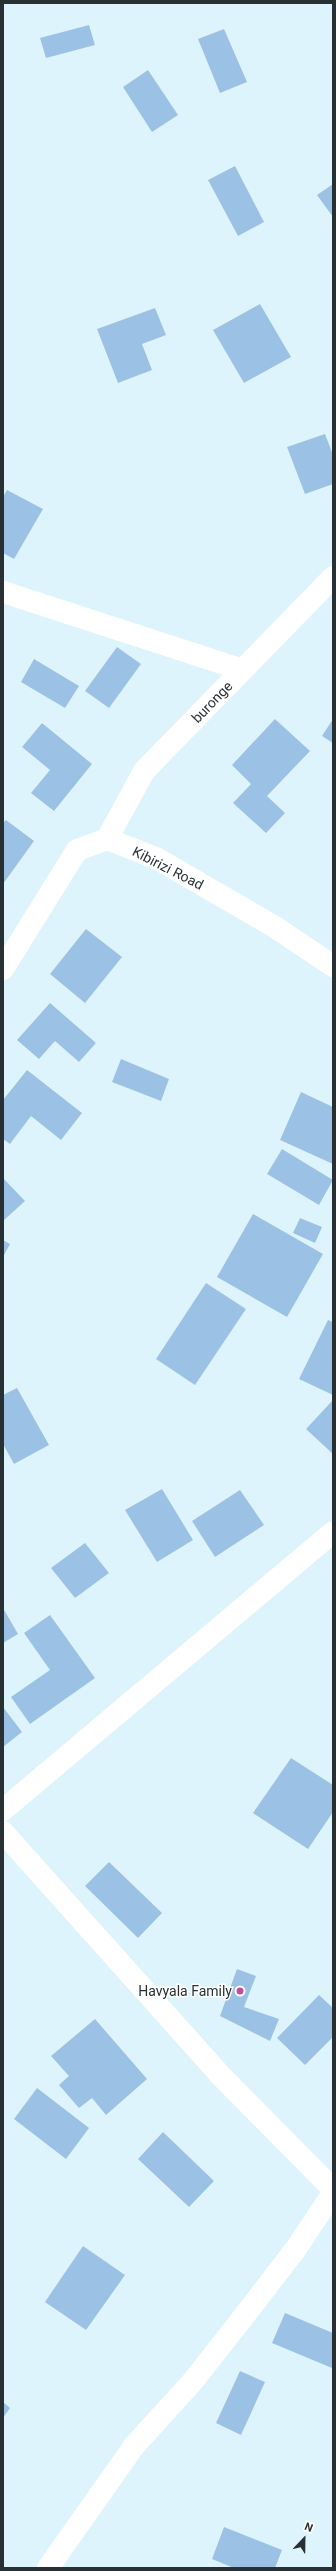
<!DOCTYPE html>
<style>
body{margin:0}
#map{position:relative;width:336px;height:2571px;overflow:hidden;background:#def4fd;font-family:Roboto,sans-serif}
div>[style]{position:absolute}
.building>*{inset:0;background:#9bc2e5}
.street>*{height:22px;margin:-11px;padding:0 11px;transform-origin:11px;border-radius:11px;background:#fff}
.secondary>*{height:22px;margin:-11px;padding:0 11px;transform-origin:11px;border-radius:11px;background:#fff}
.dots>*{width:11px;height:11px;translate:-50% -50%;box-sizing:border-box;border:2px solid #fff;border-radius:50%}
span{translate:-50% -50%;white-space:nowrap;text-align:center;line-height:1.15;-webkit-text-stroke:3px #fff;paint-order:stroke}
.street-label{font-size:14px;color:#283034}
.poi-label{font-size:14px;color:#283034}
.right{translate:-100% -50%;text-align:right}
.frame{position:absolute;inset:0;border:4px solid #283034;pointer-events:none}
.north{position:absolute;left:284px;top:2519px;width:40px;height:40px;-webkit-text-stroke:3px #fff;paint-order:stroke;rotate:22deg;font-size:11px;font-weight:700;line-height:16px;text-align:center;color:#283034}
.north::after{content:'';display:block;margin:auto;width:14px;height:18px;background:#283034;clip-path:polygon(50% 0,100% 100%,50% 72%,0 100%)}
</style>
<div id="map">
<div class="building">
<div style="clip-path:polygon(89px 25px,95px 45px,46px 58px,40px 38px)"></div>
<div style="clip-path:polygon(224px 29px,247px 82px,220px 93px,198px 39px)"></div>
<div style="clip-path:polygon(148px 70px,178px 115px,152px 132px,123px 87px)"></div>
<div style="clip-path:polygon(235px 166px,264px 222px,238px 236px,208px 180px)"></div>
<div style="clip-path:polygon(333px 184px,333px 217px,317px 195px)"></div>
<div style="clip-path:polygon(260px 304px,291px 357px,244px 383px,213px 330px)"></div>
<div style="clip-path:polygon(155px 308px,166px 335px,142px 344px,152px 370px,118px 383px,97px 329px)"></div>
<div style="clip-path:polygon(325px 434px,333px 455px,333px 484px,305px 494px,287px 447px)"></div>
<div style="clip-path:polygon(7px 490px,43px 509px,14px 559px,3px 553px,3px 497px)"></div>
<div style="clip-path:polygon(117px 647px,141px 664px,109px 708px,85px 691px)"></div>
<div style="clip-path:polygon(34px 659px,79px 686px,65px 708px,21px 682px)"></div>
<div style="clip-path:polygon(275px 719px,310px 751px,267px 796px,285px 813px,266px 833px,233px 803px,251px 784px,232px 765px)"></div>
<div style="clip-path:polygon(333px 719px,333px 743px,322px 736px)"></div>
<div style="clip-path:polygon(42px 723px,92px 764px,54px 811px,31px 793px,50px 770px,22px 747px)"></div>
<div style="clip-path:polygon(6px 820px,34px 841px,3px 884px,3px 823px)"></div>
<div style="clip-path:polygon(86px 929px,122px 957px,85px 1003px,50px 974px)"></div>
<div style="clip-path:polygon(50px 1003px,96px 1043px,79px 1062px,55px 1041px,39px 1059px,17px 1040px)"></div>
<div style="clip-path:polygon(121px 1059px,169px 1079px,161px 1101px,112px 1082px)"></div>
<div style="clip-path:polygon(27px 1070px,82px 1113px,61px 1140px,31px 1116px,10px 1144px,3px 1139px,3px 1100px)"></div>
<div style="clip-path:polygon(301px 1092px,333px 1107px,333px 1164px,280px 1140px)"></div>
<div style="clip-path:polygon(282px 1149px,333px 1180px,319px 1205px,267px 1174px)"></div>
<div style="clip-path:polygon(3px 1178px,25px 1201px,3px 1221px)"></div>
<div style="clip-path:polygon(253px 1214px,323px 1254px,287px 1317px,217px 1277px)"></div>
<div style="clip-path:polygon(300px 1218px,322px 1227px,315px 1243px,293px 1233px)"></div>
<div style="clip-path:polygon(3px 1240px,10px 1244px,3px 1257px)"></div>
<div style="clip-path:polygon(206px 1283px,246px 1309px,195px 1385px,156px 1359px)"></div>
<div style="clip-path:polygon(328px 1320px,333px 1322px,333px 1395px,299px 1379px)"></div>
<div style="clip-path:polygon(17px 1388px,49px 1445px,14px 1464px,3px 1444px,3px 1395px)"></div>
<div style="clip-path:polygon(332px 1401px,333px 1402px,333px 1454px,306px 1429px)"></div>
<div style="clip-path:polygon(162px 1489px,193px 1540px,157px 1562px,125px 1510px)"></div>
<div style="clip-path:polygon(240px 1490px,264px 1525px,215px 1557px,192px 1521px)"></div>
<div style="clip-path:polygon(85px 1543px,109px 1573px,75px 1598px,51px 1568px)"></div>
<div style="clip-path:polygon(3px 1608px,18px 1634px,3px 1643px)"></div>
<div style="clip-path:polygon(50px 1615px,95px 1678px,30px 1724px,11px 1697px,50px 1670px,24px 1633px)"></div>
<div style="clip-path:polygon(3px 1707px,22px 1732px,3px 1747px)"></div>
<div style="clip-path:polygon(291px 1758px,333px 1785px,333px 1812px,308px 1849px,253px 1813px)"></div>
<div style="clip-path:polygon(109px 1862px,162px 1913px,138px 1938px,85px 1886px)"></div>
<div style="clip-path:polygon(237px 1969px,256px 1976px,244px 2007px,279px 2019px,270px 2041px,220px 2016px)"></div>
<div style="clip-path:polygon(319px 1995px,333px 2008px,333px 2037px,305px 2065px,277px 2038px)"></div>
<div style="clip-path:polygon(95px 2019px,147px 2079px,106px 2115px,92px 2098px,79px 2108px,59px 2085px,69px 2076px,51px 2056px)"></div>
<div style="clip-path:polygon(37px 2088px,89px 2128px,66px 2159px,14px 2119px)"></div>
<div style="clip-path:polygon(163px 2132px,214px 2181px,189px 2207px,138px 2159px)"></div>
<div style="clip-path:polygon(83px 2246px,125px 2275px,86px 2330px,45px 2302px)"></div>
<div style="clip-path:polygon(285px 2313px,333px 2333px,332px 2368px,272px 2343px)"></div>
<div style="clip-path:polygon(240px 2371px,265px 2382px,241px 2435px,216px 2423px)"></div>
<div style="clip-path:polygon(3px 2402px,10px 2408px,3px 2418px)"></div>
<div style="clip-path:polygon(224px 2527px,282px 2550px,275px 2568px,234px 2568px,212px 2559px)"></div>
</div>
<div class="street">
<div style="left:3px;top:592px;width:252px;rotate:18deg"></div>
<div style="left:107px;top:839px;width:77px;rotate:-61.4deg"></div>
<div style="left:144px;top:771px;width:271px;rotate:-45.7deg"></div>
<div style="left:3px;top:1810px;width:431px;rotate:-40.1deg"></div>
<div style="left:3px;top:1832px;width:324px;rotate:48.2deg"></div>
<div style="left:219px;top:2074px;width:162px;rotate:45.3deg"></div>
<div style="left:48px;top:2568px;width:149px;rotate:-54.8deg"></div>
<div style="left:134px;top:2446px;width:88px;rotate:-47.8deg"></div>
<div style="left:193px;top:2381px;width:78px;rotate:-51.8deg"></div>
<div style="left:241px;top:2320px;width:88px;rotate:-52.4deg"></div>
<div style="left:295px;top:2250px;width:69px;rotate:-56.3deg"></div>
</div>
<div class="secondary">
<div style="left:3px;top:969px;width:140px;rotate:-58.1deg"></div>
<div style="left:77px;top:850px;width:32px;rotate:-20deg"></div>
<div style="left:107px;top:839px;width:53px;rotate:21.2deg"></div>
<div style="left:156px;top:858px;width:138px;rotate:30.1deg"></div>
<div style="left:275px;top:927px;width:70px;rotate:33.9deg"></div>
</div>
<div class="dots">
<div style="left:240px;top:1991px;background:#be4da9"></div>
</div>
<div class="street-label">
<span style="left:212px;top:702px;rotate:-46deg">buronge</span>
<span style="left:168px;top:868px;rotate:27deg">Kibirizi Road</span>
</div>
<div class="poi-label">
<span class="right" style="left:232px;top:1991px">Havyala Family</span>
</div>
<div class="frame"></div>
<div class="north">N</div>
</div>
